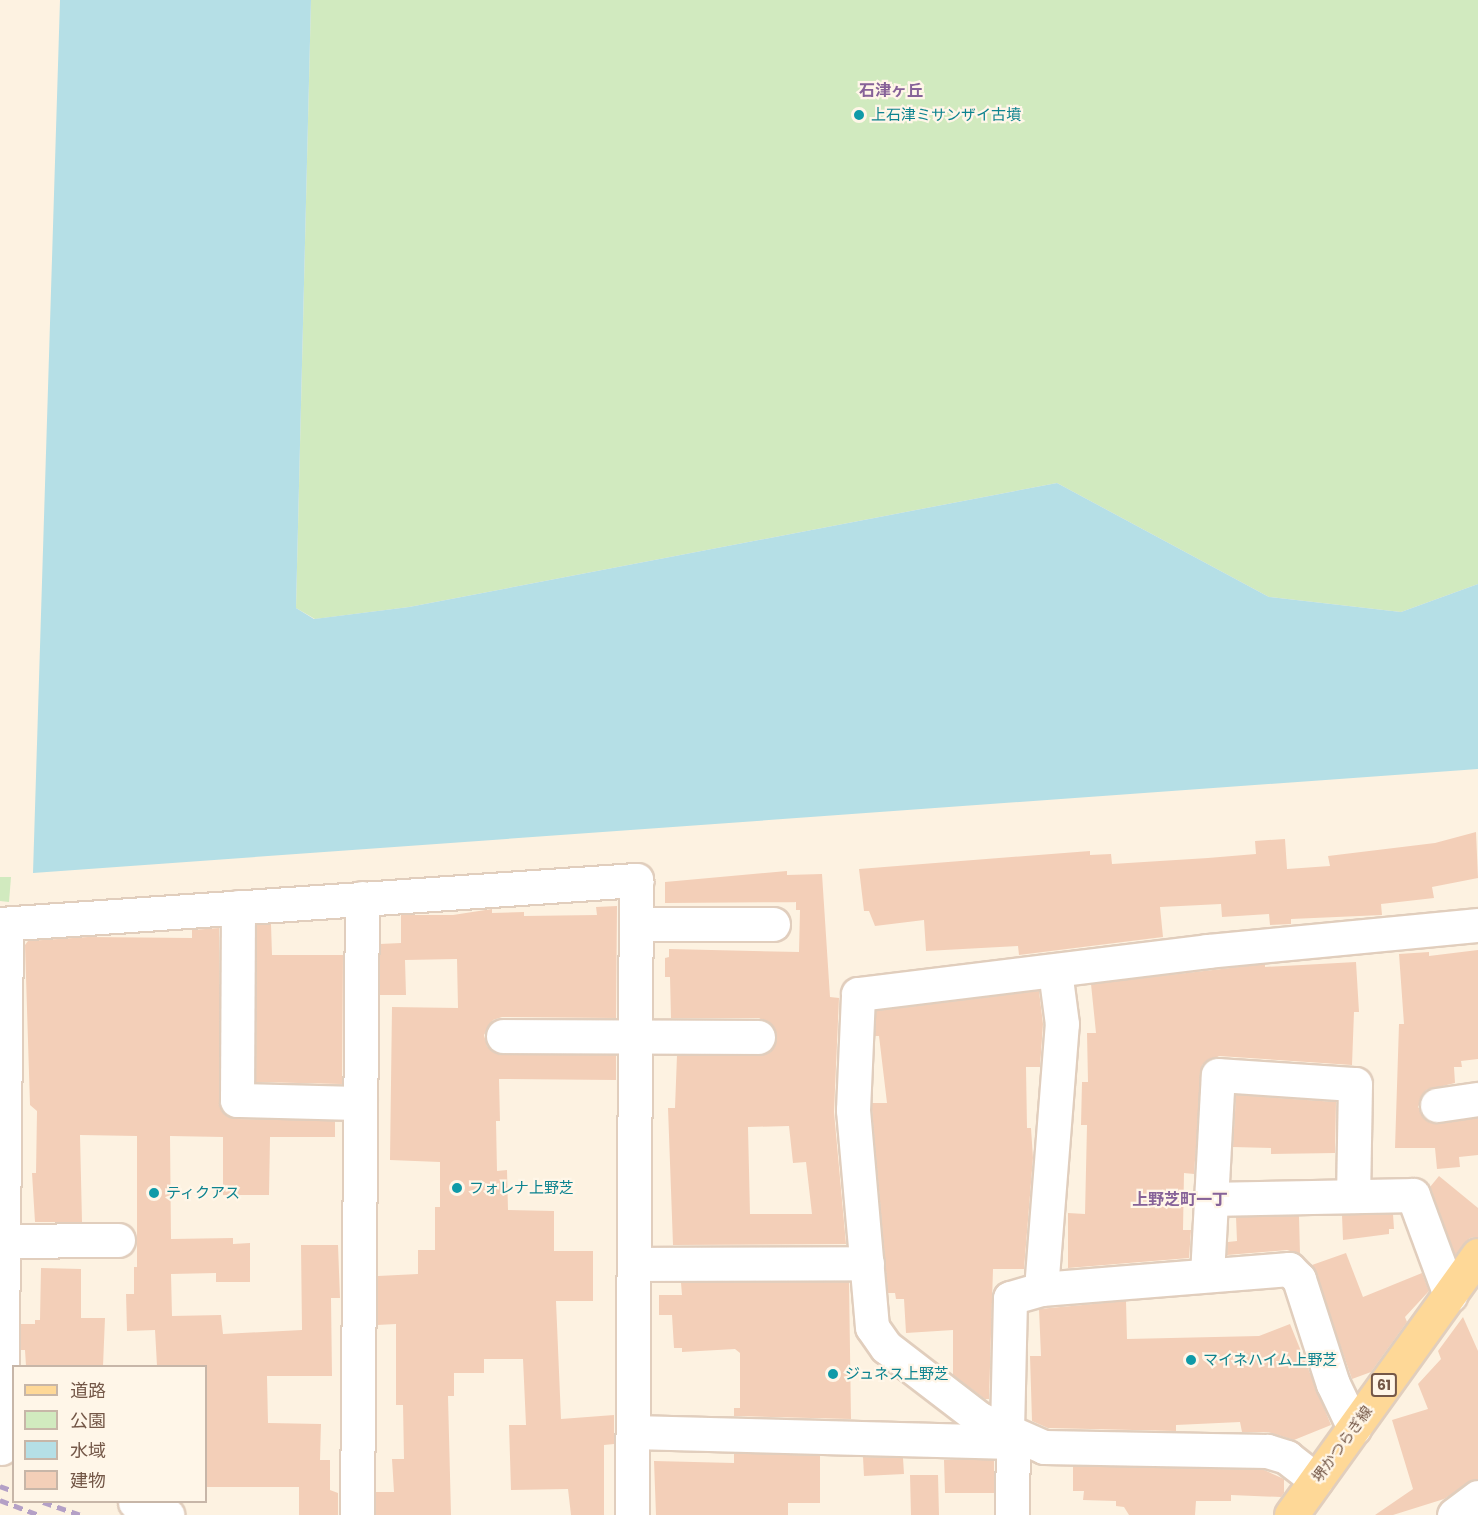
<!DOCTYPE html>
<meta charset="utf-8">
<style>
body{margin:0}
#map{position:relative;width:1478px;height:1515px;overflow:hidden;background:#fdf2e1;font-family:Poppins,"Noto Sans JP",sans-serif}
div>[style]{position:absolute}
.green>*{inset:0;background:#d1eabf}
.water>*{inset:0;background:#b5dfe6}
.building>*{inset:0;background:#f3cfb8}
.roads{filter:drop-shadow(2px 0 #e1cebd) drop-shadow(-2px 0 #e1cebd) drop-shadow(0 2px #e1cebd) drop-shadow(0 -2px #e1cebd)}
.minor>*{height:33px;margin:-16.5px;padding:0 16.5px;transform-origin:16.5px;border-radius:16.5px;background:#fff}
.major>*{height:33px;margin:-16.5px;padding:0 16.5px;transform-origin:16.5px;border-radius:16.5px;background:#fed897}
.rail>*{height:4.5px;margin-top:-2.25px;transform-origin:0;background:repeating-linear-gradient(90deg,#b4a0c6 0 9px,transparent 0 15px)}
.dots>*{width:16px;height:16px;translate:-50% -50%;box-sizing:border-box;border:3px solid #fff6e8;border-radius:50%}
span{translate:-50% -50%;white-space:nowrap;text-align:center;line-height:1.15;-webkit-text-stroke:4.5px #fff6e8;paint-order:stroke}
.shield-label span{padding:2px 4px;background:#fff6e8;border:2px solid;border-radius:4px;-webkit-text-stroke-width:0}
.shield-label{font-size:14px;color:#745747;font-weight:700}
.culture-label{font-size:15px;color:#0d838f}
.left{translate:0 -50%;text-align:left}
.street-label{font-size:15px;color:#745747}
.neighbourhood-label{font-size:16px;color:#866298;font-weight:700}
.legend{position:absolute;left:12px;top:1365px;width:195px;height:138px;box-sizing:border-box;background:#fff6e8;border:2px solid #c7b6a8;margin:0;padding:8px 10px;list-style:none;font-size:18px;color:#745747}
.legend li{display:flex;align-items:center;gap:12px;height:30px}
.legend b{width:30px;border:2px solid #c7b6a8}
</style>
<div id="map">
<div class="green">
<div style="clip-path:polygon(311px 0,1478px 0,1478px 584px,1401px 612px,1269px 597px,1057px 483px,409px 607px,315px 619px,296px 608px)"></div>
<div style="clip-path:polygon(0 877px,11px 877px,9px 902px,0 901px)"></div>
</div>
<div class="water">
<div style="clip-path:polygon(60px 0,311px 0,296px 608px,314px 619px,409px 607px,1057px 483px,1269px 597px,1401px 612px,1478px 584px,1478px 769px,33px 873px)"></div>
</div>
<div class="building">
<div style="clip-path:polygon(1476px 832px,1478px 878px,1432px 887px,1434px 898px,1381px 904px,1382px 915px,1291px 919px,1291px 924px,1270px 925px,1269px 914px,1222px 917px,1221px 904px,1160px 907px,1163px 937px,1019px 955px,1018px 946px,926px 951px,924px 920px,875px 926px,869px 911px,864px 911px,859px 869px,1090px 851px,1090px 855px,1111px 854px,1112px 864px,1208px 858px,1256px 854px,1255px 841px,1285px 839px,1287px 869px,1330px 866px,1328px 856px,1435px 843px)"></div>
<div style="clip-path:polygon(evenodd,787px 871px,787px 875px,822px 874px,830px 997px,839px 998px,834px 1112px,846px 1244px,673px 1245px,668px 1108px,675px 1108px,677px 1055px,759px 1056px,774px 1047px,777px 1036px,774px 1027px,759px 1018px,671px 1018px,670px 977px,665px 977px,665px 958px,669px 957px,669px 949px,799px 952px,800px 910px,796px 910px,796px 902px,665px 903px,665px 882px,787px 871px,789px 1126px,793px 1163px,806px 1162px,812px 1214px,750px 1214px,748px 1127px,789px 1126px)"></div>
<div style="clip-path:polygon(617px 906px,616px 1018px,502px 1017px,493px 1020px,484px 1035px,487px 1046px,503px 1055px,616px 1055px,616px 1080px,499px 1079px,500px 1121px,496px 1121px,497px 1171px,507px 1170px,508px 1210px,554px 1211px,554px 1251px,593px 1251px,593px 1301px,556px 1301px,561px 1419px,614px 1415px,614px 1444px,604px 1445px,604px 1515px,571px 1515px,568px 1489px,511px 1490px,509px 1425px,526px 1425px,523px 1359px,484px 1359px,484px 1373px,454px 1373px,454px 1396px,448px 1396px,451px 1515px,376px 1515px,376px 1492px,394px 1492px,392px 1459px,404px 1459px,403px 1405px,396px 1405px,396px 1324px,377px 1325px,378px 1276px,418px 1274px,418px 1250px,435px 1250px,435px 1207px,440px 1207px,440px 1162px,390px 1160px,392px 1007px,458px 1008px,457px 959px,405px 960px,406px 995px,380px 995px,380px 944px,401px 943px,401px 915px,453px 915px,492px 909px,492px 913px,524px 912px,524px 916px,597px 915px,596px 907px)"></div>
<div style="clip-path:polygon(271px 924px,272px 955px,343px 955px,342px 1084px,256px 1082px,257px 925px)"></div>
<div style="clip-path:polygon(219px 928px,221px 1110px,237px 1119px,335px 1121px,335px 1137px,270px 1137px,269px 1195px,223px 1195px,223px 1137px,170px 1136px,171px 1239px,233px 1238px,233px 1244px,250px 1243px,250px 1282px,216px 1282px,216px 1273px,171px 1274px,172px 1316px,221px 1315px,223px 1334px,302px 1330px,301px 1245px,338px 1245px,340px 1298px,331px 1298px,332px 1376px,267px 1376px,268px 1423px,321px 1424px,320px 1460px,330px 1460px,330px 1490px,338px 1493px,338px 1515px,299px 1515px,299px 1487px,206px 1487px,206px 1366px,157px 1366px,155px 1330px,127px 1331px,126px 1294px,134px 1294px,134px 1267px,137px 1267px,137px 1136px,80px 1135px,82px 1222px,35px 1222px,32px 1173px,36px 1173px,37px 1111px,30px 1105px,25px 945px,28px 941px,88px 937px,192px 938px,192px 930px)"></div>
<div style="clip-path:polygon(1478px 950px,1478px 1059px,1461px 1061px,1462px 1067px,1454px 1067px,1455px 1083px,1426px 1090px,1418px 1107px,1431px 1123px,1478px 1118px,1478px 1155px,1459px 1157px,1460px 1167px,1437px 1169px,1435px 1148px,1395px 1148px,1399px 1024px,1404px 1024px,1399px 954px,1429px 952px,1429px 956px)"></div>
<div style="clip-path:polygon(1356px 962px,1359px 1012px,1354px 1012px,1352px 1065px,1219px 1056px,1202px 1065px,1194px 1174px,1184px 1173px,1183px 1230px,1191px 1230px,1189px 1258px,1068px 1268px,1068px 1213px,1085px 1214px,1087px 1125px,1081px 1125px,1082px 1082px,1088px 1082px,1087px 1033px,1096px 1033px,1091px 984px,1265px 964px,1265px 967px)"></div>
<div style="clip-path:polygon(1039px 991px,1043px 1024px,1040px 1067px,1026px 1067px,1027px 1128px,1031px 1128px,1033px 1158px,1024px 1269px,993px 1269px,989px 1399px,985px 1399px,953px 1375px,953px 1330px,906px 1333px,904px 1299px,896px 1299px,895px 1293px,888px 1293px,872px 1110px,872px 1103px,887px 1103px,879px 1036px,875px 1036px,876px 1011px)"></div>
<div style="clip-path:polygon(1236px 1095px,1336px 1102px,1335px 1153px,1271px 1154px,1271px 1148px,1233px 1147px)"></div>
<div style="clip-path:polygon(1439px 1176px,1478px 1208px,1478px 1237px,1470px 1238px,1455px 1255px,1430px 1187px)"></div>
<div style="clip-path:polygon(1393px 1214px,1394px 1229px,1389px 1229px,1389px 1234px,1343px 1240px,1342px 1215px)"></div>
<div style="clip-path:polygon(1299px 1216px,1300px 1254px,1287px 1250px,1227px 1255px,1228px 1242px,1237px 1241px,1236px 1217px)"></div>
<div style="clip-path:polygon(1346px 1253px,1363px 1297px,1422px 1273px,1429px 1291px,1405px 1317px,1407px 1322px,1371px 1372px,1352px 1379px,1312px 1265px)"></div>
<div style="clip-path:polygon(41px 1268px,81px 1269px,81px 1318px,105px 1318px,103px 1366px,26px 1366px,25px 1350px,21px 1350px,21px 1324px,35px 1324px,35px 1320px,40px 1320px)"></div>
<div style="clip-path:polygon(849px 1282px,851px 1419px,734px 1416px,734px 1408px,740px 1408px,740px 1353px,735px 1349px,682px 1352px,682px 1348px,674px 1348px,672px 1315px,659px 1315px,659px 1295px,682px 1295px,681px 1283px)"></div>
<div style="clip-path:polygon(1126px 1301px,1127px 1339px,1259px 1336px,1290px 1324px,1331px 1425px,1294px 1440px,1268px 1432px,1242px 1432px,1240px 1422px,1176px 1425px,1176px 1431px,1048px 1428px,1032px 1421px,1030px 1356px,1041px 1356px,1039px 1309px)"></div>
<div style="clip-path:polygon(1463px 1317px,1478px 1351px,1478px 1479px,1444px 1499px,1393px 1515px,1375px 1515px,1413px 1489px,1392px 1420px,1428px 1409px,1418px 1384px,1441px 1359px,1438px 1351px)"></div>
<div style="clip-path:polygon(734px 1453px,820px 1456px,820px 1503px,788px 1503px,788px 1515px,656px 1515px,654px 1461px,734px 1463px)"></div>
<div style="clip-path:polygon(863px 1457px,903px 1458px,904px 1474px,864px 1476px)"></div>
<div style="clip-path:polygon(944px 1460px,994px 1460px,994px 1493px,945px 1493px)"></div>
<div style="clip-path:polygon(1073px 1466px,1264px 1470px,1284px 1479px,1284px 1493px,1281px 1497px,1231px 1495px,1231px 1501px,1196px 1501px,1195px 1515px,1129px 1515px,1124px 1507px,1116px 1506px,1116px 1501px,1083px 1500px,1084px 1491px,1073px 1491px)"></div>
<div style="clip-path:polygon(910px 1475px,938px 1475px,939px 1515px,911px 1515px)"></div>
</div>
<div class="roads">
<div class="minor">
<div style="left:238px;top:907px;width:193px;rotate:90.3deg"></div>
<div style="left:237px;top:1100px;width:123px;rotate:1.4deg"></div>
<div style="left:0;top:924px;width:638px;rotate:-3.96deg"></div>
<div style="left:636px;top:880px;width:635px;rotate:90.36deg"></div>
<div style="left:636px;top:924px;width:137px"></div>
<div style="left:503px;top:1036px;width:255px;rotate:0.2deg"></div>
<div style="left:1437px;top:1105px;width:41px;rotate:-8.3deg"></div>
<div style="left:1211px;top:1199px;width:202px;rotate:-1.1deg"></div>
<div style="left:1413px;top:1195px;width:107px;rotate:69.7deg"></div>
<div style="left:1px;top:1241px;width:117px;rotate:-0.5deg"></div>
<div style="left:634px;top:1264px;width:233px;rotate:-0.2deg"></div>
<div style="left:1207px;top:1275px;width:200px;rotate:-86.9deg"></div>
<div style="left:1218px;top:1075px;width:137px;rotate:3.8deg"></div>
<div style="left:1355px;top:1084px;width:111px;rotate:91deg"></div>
<div style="left:1041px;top:1289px;width:249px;rotate:-4.6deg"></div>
<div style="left:1289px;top:1269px;width:14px;rotate:45deg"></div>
<div style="left:1299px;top:1279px;width:110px;rotate:72.1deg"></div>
<div style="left:1333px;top:1384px;width:49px;rotate:64.5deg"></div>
<div style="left:1007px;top:1431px;width:133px;rotate:-88.7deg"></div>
<div style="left:1010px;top:1298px;width:32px;rotate:-16deg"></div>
<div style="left:1041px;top:1289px;width:266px;rotate:-85.5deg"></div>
<div style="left:1062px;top:1024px;width:53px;rotate:-97.5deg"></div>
<div style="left:633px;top:1432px;width:380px;rotate:1.5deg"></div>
<div style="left:1px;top:1448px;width:523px;rotate:-89.45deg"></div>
<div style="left:1316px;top:1480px;width:37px;rotate:-142deg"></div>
<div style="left:1287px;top:1457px;width:21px;rotate:-163deg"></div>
<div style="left:1267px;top:1451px;width:223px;rotate:-179deg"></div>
<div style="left:1044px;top:1447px;width:70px;rotate:-156.4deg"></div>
<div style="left:980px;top:1419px;width:118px;rotate:-142.5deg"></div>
<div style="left:886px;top:1347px;width:24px;rotate:-125deg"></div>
<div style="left:872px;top:1327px;width:218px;rotate:-95deg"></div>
<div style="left:853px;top:1110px;width:116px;rotate:-87.5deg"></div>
<div style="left:858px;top:994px;width:352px;rotate:-7deg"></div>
<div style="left:1207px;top:951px;width:272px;rotate:-5.5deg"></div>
<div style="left:135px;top:1502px;width:35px;rotate:22deg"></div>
<div style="left:357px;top:1515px;width:617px;rotate:-89.54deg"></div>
<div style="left:1012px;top:1515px;width:81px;rotate:-89.3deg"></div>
<div style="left:1454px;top:1515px;width:30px;rotate:-37deg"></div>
</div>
<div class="major">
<div style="left:1291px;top:1515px;width:320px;rotate:-54.3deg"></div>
</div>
</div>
<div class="rail">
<div style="left:0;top:1486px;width:15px;rotate:20deg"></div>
<div style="left:0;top:1500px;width:42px;rotate:21deg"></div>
<div style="left:43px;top:1502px;width:39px;rotate:19deg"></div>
</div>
<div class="dots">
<div style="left:859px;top:115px;background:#0f9aa8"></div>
<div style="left:457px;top:1188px;background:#0f9aa8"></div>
<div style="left:154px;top:1193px;background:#0f9aa8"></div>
<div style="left:1191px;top:1360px;background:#0f9aa8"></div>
<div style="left:833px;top:1374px;background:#0f9aa8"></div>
</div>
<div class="shield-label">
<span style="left:1384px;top:1385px">61</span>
</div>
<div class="culture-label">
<span class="left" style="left:871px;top:115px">上石津ミサンザイ古墳</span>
<span class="left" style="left:469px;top:1188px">フォレナ上野芝</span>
<span class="left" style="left:166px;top:1193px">ティクアス</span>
<span class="left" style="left:1203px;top:1360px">マイネハイム上野芝</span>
<span class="left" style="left:845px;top:1374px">ジュネス上野芝</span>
</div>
<div class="street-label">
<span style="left:1342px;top:1444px;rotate:-54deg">堺かつらぎ線</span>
</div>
<div class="neighbourhood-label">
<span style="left:891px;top:91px">石津ヶ丘</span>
<span style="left:1180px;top:1200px">上野芝町一丁</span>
</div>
<ul class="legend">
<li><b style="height:8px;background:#fed897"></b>道路</li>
<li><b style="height:16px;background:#d1eabf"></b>公園</li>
<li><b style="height:16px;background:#b5dfe6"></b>水域</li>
<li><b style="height:16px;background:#f3cfb8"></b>建物</li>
</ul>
</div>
